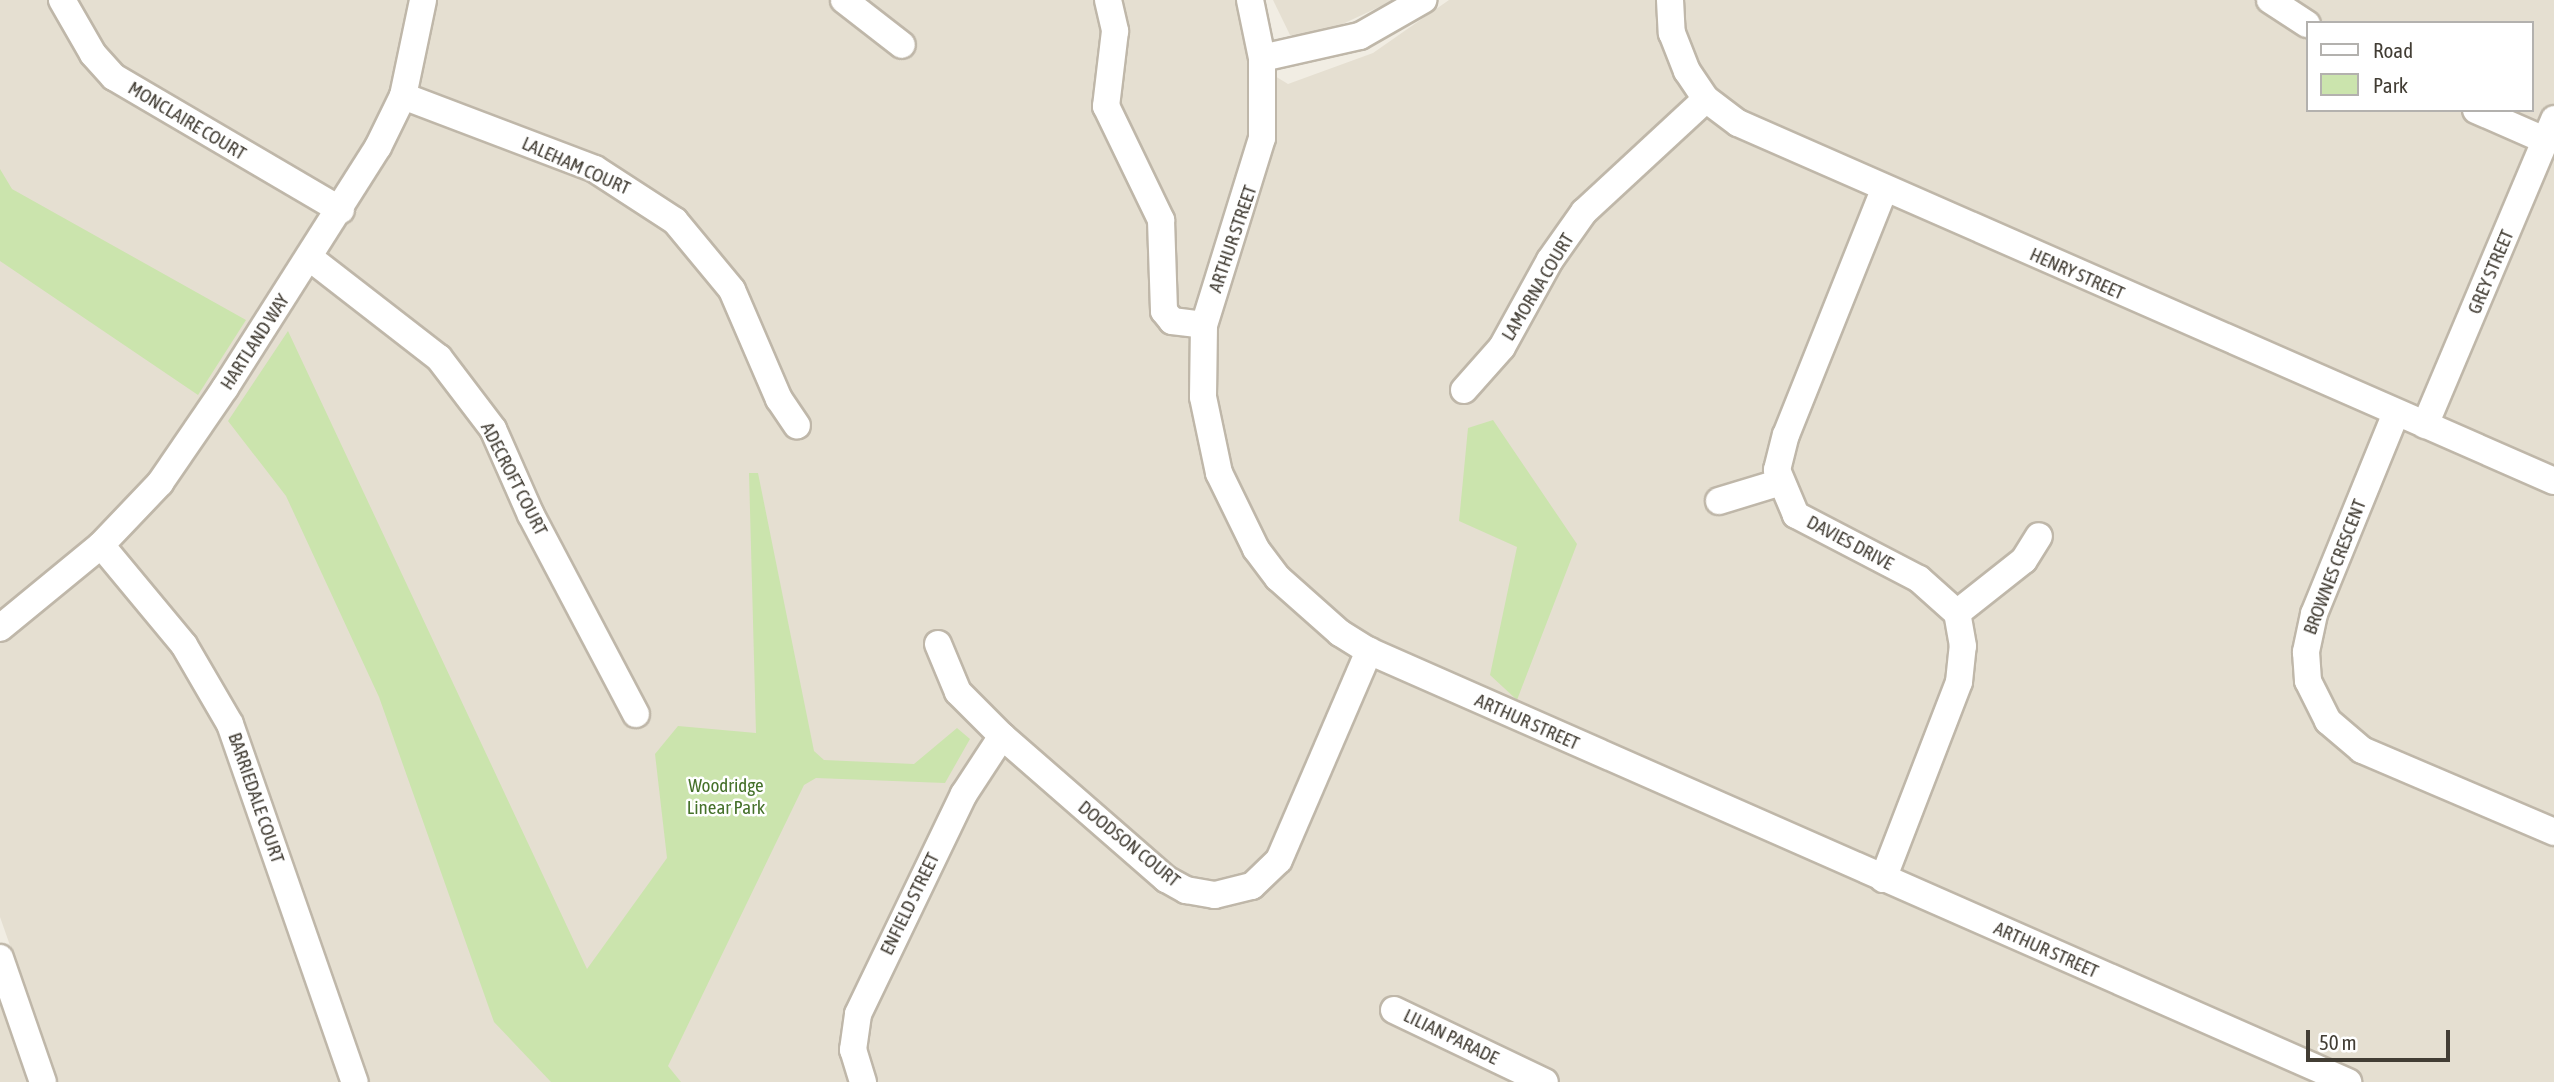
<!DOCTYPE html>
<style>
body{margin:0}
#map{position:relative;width:2554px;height:1082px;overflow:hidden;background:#f1ede3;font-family:"Asap Condensed",sans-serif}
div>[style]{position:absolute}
.residential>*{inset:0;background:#e5dfd1}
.green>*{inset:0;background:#cbe4ad}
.roads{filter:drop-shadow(2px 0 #bfb7a9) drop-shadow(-2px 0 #bfb7a9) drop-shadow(0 2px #bfb7a9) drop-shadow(0 -2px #bfb7a9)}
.minor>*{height:26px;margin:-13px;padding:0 13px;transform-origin:13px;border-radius:13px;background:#fff}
span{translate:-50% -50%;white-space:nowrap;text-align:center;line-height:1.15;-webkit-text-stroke:5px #fff;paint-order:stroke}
.street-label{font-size:19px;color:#423d34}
.park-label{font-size:19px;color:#45712a}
.legend{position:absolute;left:2306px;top:21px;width:228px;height:91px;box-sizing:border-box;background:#fff;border:2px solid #b3b1ae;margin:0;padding:9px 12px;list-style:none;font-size:21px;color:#423d34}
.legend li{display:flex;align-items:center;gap:14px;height:35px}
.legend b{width:35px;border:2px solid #b3b1ae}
.scale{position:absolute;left:2306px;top:1030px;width:144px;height:32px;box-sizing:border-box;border:4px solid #423d34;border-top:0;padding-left:9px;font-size:21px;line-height:24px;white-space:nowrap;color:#423d34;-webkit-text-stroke:5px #fff;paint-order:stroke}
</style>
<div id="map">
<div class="residential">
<div style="clip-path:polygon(evenodd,0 0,1236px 0,1250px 61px,1288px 84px,1373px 53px,1449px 0,2554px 0,2554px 1082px,58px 1082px,0 917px,0 0,2307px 23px,2531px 23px,2531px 110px,2307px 110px,2307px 23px)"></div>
<div style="clip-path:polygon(1273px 0,1394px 0,1317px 36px,1290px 35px)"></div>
<div style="clip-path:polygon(0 958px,43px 1082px,0 1082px)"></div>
</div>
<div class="green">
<div style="clip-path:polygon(0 169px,12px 189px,246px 320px,198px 395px,0 261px)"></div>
<div style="clip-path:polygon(288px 331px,587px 969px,667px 858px,655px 754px,678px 726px,756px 733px,749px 473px,758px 473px,814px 751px,824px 760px,914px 764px,957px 728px,970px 739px,945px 783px,816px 778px,804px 785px,668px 1066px,681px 1082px,551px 1082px,494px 1022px,379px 697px,286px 496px,228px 421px)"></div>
<div style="clip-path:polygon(1493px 420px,1577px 544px,1517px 700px,1490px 675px,1517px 547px,1459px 521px,1468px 428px)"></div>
</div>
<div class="roads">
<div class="minor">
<div style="left:62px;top:0;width:62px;rotate:60.1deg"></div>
<div style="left:93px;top:54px;width:31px;rotate:48deg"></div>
<div style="left:114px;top:77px;width:263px;rotate:30.4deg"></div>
<div style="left:844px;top:0;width:73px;rotate:37.8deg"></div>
<div style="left:1108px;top:0;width:32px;rotate:77deg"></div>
<div style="left:1115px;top:31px;width:76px;rotate:96.8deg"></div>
<div style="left:1106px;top:106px;width:127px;rotate:64.2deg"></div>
<div style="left:1161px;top:220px;width:91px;rotate:88.1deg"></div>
<div style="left:1164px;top:311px;width:13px;rotate:51deg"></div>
<div style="left:1172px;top:321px;width:32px;rotate:7deg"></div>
<div style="left:1250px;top:0;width:59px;rotate:78.3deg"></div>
<div style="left:1262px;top:58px;width:80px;rotate:90deg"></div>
<div style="left:1262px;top:138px;width:196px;rotate:107.2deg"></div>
<div style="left:1204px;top:325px;width:72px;rotate:90.8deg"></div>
<div style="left:1203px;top:397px;width:78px;rotate:78.1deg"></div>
<div style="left:1219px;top:473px;width:85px;rotate:64deg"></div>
<div style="left:1256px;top:549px;width:36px;rotate:53deg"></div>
<div style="left:1278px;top:578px;width:83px;rotate:41.6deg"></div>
<div style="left:1340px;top:633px;width:34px;rotate:32deg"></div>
<div style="left:1369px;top:651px;width:1070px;rotate:23.76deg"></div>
<div style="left:1670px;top:0;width:33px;rotate:87deg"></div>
<div style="left:1672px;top:33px;width:41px;rotate:68.5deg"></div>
<div style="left:1687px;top:71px;width:34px;rotate:56deg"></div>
<div style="left:1706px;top:99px;width:40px;rotate:37deg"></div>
<div style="left:1738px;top:123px;width:891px;rotate:23.69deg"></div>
<div style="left:2270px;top:0;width:44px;rotate:33deg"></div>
<div style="left:1262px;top:58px;width:100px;rotate:-12.7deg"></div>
<div style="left:1360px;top:36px;width:73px;rotate:-29.7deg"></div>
<div style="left:403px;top:96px;width:205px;rotate:20.8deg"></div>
<div style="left:595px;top:169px;width:95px;rotate:33deg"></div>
<div style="left:675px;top:221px;width:89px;rotate:50.4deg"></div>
<div style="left:732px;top:290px;width:119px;rotate:66.7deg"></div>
<div style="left:779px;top:399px;width:32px;rotate:56deg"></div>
<div style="left:2476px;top:110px;width:72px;rotate:23.7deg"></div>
<div style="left:310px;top:258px;width:163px;rotate:37.8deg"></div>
<div style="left:439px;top:358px;width:89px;rotate:52.7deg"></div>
<div style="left:493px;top:429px;width:94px;rotate:66.2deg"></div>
<div style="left:531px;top:515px;width:225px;rotate:62.2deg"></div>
<div style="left:1464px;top:390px;width:57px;rotate:-48.5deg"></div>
<div style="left:1502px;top:347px;width:99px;rotate:-61.1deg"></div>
<div style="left:1550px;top:260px;width:59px;rotate:-54.7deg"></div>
<div style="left:1584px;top:212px;width:166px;rotate:-42.8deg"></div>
<div style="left:2396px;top:413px;width:217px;rotate:112.2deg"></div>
<div style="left:2314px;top:614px;width:39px;rotate:102deg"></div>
<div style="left:2306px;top:652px;width:29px;rotate:86deg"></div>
<div style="left:2308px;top:681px;width:45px;rotate:63.4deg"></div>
<div style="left:2328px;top:721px;width:45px;rotate:40.5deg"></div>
<div style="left:2362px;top:750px;width:209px;rotate:23.1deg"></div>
<div style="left:2425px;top:425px;width:332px;rotate:-67.1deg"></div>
<div style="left:1719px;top:501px;width:62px;rotate:-17deg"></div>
<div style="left:101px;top:545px;width:130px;rotate:50.3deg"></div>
<div style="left:184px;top:645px;width:91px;rotate:59.8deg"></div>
<div style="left:230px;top:724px;width:379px;rotate:70.8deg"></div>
<div style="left:1957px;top:613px;width:85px;rotate:-38.3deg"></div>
<div style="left:2024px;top:560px;width:28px;rotate:-58deg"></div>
<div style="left:0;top:628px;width:131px;rotate:-39.4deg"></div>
<div style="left:101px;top:545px;width:86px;rotate:-46.4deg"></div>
<div style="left:160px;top:483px;width:115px;rotate:-55.6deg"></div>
<div style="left:225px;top:388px;width:285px;rotate:-57.6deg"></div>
<div style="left:378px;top:147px;width:57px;rotate:-63.9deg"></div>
<div style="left:403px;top:96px;width:98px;rotate:-78.2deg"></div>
<div style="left:938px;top:644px;width:52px;rotate:67.4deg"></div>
<div style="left:958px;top:692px;width:62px;rotate:45deg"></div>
<div style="left:1002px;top:736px;width:218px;rotate:41.1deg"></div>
<div style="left:1166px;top:879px;width:23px;rotate:29deg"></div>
<div style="left:1186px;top:890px;width:29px;rotate:10deg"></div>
<div style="left:1215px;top:895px;width:38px;rotate:-14deg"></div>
<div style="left:1252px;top:886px;width:37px;rotate:-44deg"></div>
<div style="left:1279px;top:860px;width:228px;rotate:-66.7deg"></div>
<div style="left:1883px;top:879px;width:211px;rotate:-68.9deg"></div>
<div style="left:1959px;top:682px;width:36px;rotate:-84deg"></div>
<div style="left:1963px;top:646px;width:34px;rotate:-100deg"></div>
<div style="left:1957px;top:613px;width:51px;rotate:-138.2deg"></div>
<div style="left:1919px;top:579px;width:139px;rotate:-152.5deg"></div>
<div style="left:1796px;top:515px;width:49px;rotate:-112.9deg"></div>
<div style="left:1777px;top:470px;width:36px;rotate:-76deg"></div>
<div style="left:1786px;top:435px;width:264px;rotate:-68.2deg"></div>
<div style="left:0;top:958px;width:131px;rotate:70.9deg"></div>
<div style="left:1394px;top:1010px;width:167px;rotate:25.5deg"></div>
<div style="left:863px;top:1082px;width:34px;rotate:-107deg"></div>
<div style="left:853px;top:1050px;width:36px;rotate:-82deg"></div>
<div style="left:858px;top:1014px;width:244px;rotate:-64.3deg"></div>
<div style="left:964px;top:794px;width:69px;rotate:-56.8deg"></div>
</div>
</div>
<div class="street-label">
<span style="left:187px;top:121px;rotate:31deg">MONCLAIRE COURT</span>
<span style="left:576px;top:166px;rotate:24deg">LALEHAM COURT</span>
<span style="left:1233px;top:239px;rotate:-71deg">ARTHUR STREET</span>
<span style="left:2491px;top:272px;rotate:-67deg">GREY STREET</span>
<span style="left:2077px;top:274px;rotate:24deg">HENRY STREET</span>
<span style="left:1538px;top:287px;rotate:-59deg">LAMORNA COURT</span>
<span style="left:255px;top:342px;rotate:-57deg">HARTLAND WAY</span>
<span style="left:514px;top:479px;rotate:63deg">ADECROFT COURT</span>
<span style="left:1850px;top:543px;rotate:28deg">DAVIES DRIVE</span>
<span style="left:2335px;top:567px;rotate:-69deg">BROWNES CRESCENT</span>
<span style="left:1527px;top:722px;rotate:24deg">ARTHUR STREET</span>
<span style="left:256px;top:798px;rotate:71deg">BARRIEDALE COURT</span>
<span style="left:1129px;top:844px;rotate:39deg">DOODSON COURT</span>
<span style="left:910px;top:904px;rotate:-64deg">ENFIELD STREET</span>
<span style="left:2046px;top:950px;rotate:24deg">ARTHUR STREET</span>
<span style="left:1451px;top:1037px;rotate:26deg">LILIAN PARADE</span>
</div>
<div class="park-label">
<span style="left:726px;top:797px">Woodridge<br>Linear Park</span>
</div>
<ul class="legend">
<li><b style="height:9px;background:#fff"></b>Road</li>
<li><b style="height:19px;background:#cbe4ad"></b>Park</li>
</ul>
<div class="scale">50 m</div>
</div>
